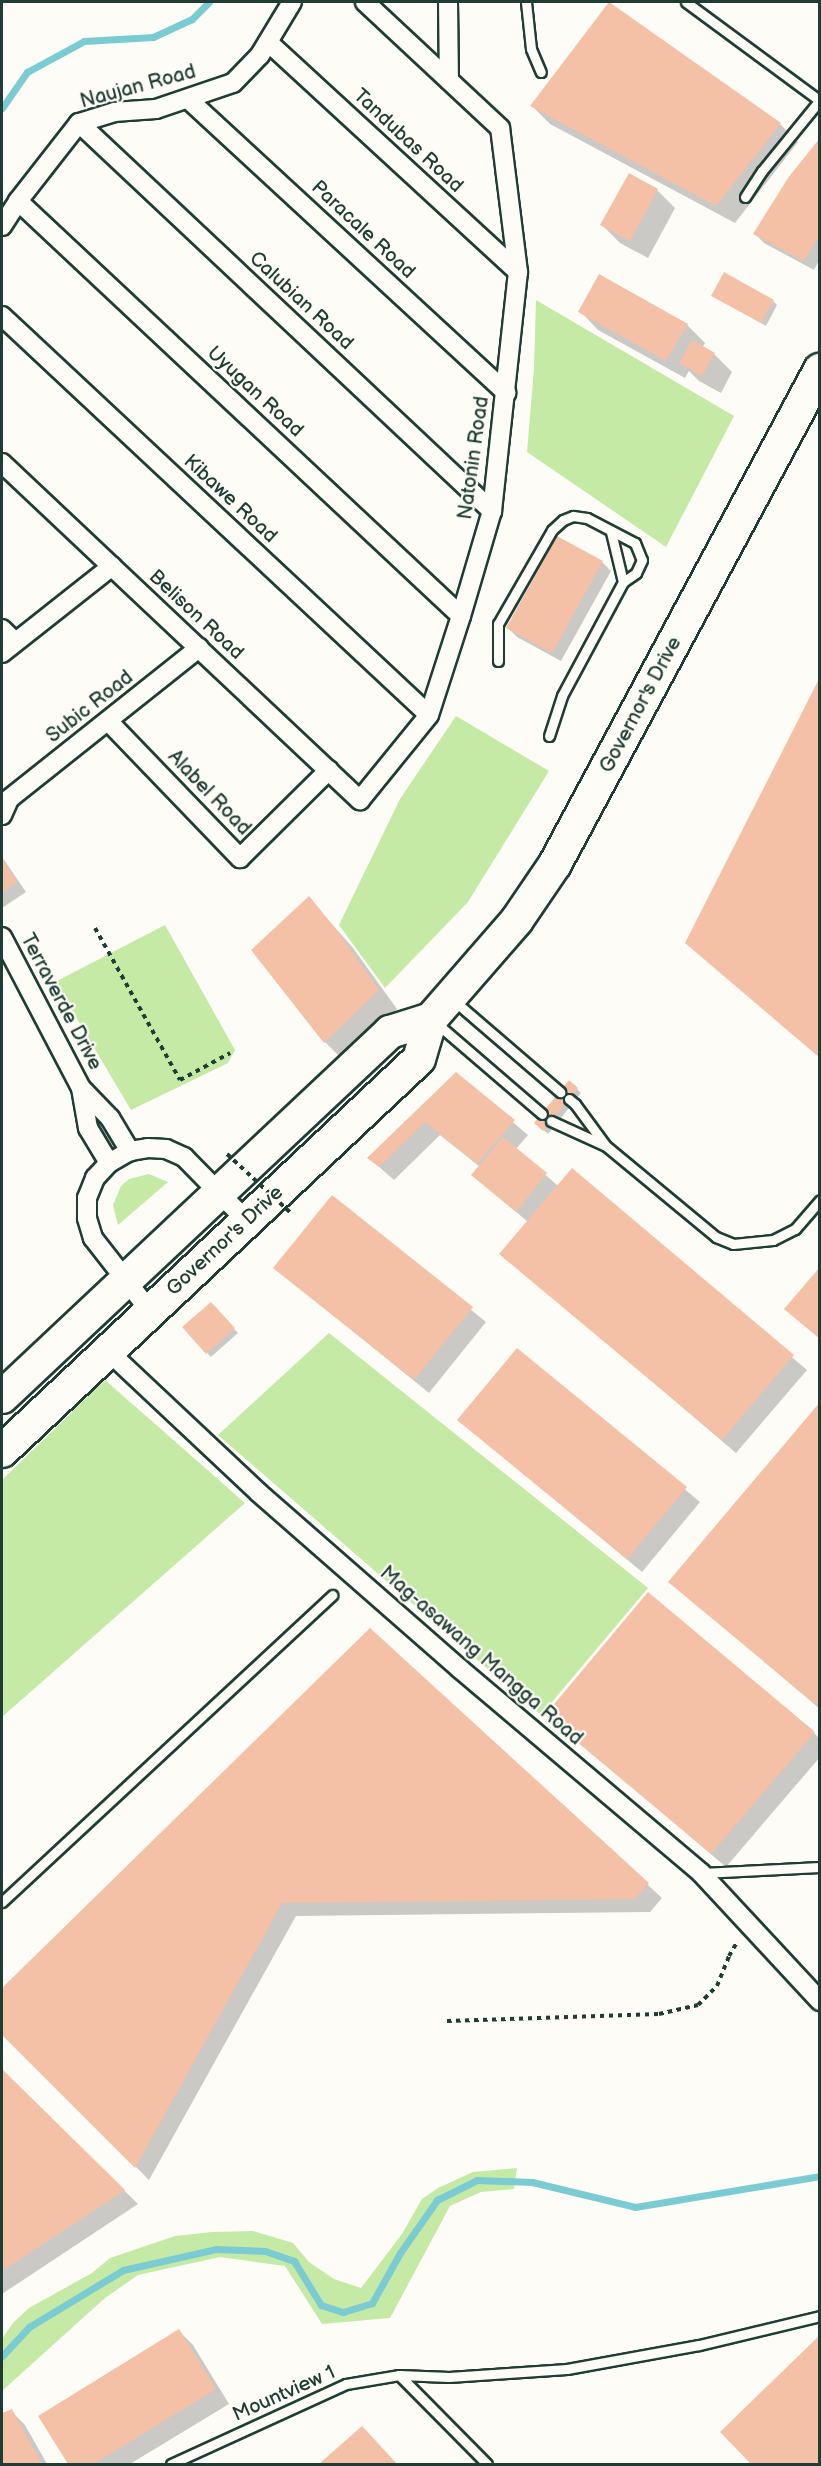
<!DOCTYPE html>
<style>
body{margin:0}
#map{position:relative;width:821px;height:2466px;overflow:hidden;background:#fdfcf7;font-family:"Balsamiq Sans",sans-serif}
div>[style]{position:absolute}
.green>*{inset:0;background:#c4eaa5}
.shadow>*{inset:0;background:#0003}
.stream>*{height:7px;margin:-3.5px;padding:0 3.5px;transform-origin:3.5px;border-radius:3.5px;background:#7bccd2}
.building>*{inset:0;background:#f4c0a6}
.path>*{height:4px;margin-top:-2px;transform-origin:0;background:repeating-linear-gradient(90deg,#1f3d34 0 4.5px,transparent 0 9px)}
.roads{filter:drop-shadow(2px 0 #1f3d34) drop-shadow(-2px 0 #1f3d34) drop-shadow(0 2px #1f3d34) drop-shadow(0 -2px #1f3d34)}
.lane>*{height:9px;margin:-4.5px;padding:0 4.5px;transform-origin:4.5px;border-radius:4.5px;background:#fdfcf7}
.street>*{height:18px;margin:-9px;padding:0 9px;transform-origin:9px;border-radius:9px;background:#fdfcf7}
.highway>*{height:32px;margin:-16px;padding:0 16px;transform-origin:16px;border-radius:16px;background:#fdfcf7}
.path-bridge>*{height:4px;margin-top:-2px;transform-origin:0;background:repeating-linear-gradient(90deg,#1f3d34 0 4.5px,transparent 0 9px)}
span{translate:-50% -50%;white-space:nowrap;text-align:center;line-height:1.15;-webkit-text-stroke:4.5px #fdfcf7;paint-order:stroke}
.street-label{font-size:20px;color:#1f3d34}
.frame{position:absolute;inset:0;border:3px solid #1f3d34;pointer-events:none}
</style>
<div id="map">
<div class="green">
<div style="clip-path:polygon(536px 300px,734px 416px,666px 547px,527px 452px,534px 369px)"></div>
<div style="clip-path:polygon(456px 716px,549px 771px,468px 902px,385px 988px,339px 925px,400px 799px)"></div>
<div style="clip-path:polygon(165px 925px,235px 1050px,228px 1063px,131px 1110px,55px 982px)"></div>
<div style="clip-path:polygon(149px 1174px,168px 1182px,118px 1225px,113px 1205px,121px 1186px,129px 1179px)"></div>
<div style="clip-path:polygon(329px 1333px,648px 1588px,541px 1715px,218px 1435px)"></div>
<div style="clip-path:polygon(105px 1380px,245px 1503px,2px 1717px,2px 1480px)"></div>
<div style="clip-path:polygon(517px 2168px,514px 2189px,481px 2192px,450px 2206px,390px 2318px,322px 2324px,285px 2266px,220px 2257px,138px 2275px,105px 2298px,2px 2391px,2px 2339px,13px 2323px,29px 2308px,92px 2273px,110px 2258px,175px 2236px,212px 2232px,253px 2231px,293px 2243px,309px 2262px,334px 2279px,361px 2288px,402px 2234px,422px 2199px,438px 2188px,473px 2172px)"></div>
</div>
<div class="shadow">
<div style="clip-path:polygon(532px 106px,780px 124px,798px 142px,735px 223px,550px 124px)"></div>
<div style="clip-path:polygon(820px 140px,820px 259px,814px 270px,764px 243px,755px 234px)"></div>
<div style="clip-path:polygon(657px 190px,675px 208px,648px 258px,620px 243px,602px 225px)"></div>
<div style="clip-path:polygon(713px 296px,773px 301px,777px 305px,766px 326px)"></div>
<div style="clip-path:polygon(580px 311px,687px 325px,705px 343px,702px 348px,714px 354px,732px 372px,721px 393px,699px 381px,689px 371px,685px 378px,598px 330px)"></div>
<div style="clip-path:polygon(602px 562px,611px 571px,561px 661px,517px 637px,508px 628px)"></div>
<div style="clip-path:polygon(2px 857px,26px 892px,2px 908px)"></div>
<div style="clip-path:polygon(309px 898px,353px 948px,397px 1009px,343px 1060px,325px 1042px)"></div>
<div style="clip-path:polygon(456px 1074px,528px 1135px,516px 1149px,558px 1186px,572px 1170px,807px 1370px,736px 1453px,501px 1253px,528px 1222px,473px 1175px,480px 1167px,440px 1135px,394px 1180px,369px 1158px)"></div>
<div style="clip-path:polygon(577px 1089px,581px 1093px,548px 1134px,540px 1127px)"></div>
<div style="clip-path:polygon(332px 1197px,486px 1322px,429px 1393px,275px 1268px)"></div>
<div style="clip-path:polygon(211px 1304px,238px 1333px,211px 1357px,184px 1328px)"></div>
<div style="clip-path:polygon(518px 1350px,700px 1502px,642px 1572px,459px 1420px)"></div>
<div style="clip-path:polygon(820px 1405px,820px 1709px,670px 1582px)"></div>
<div style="clip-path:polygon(370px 1630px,662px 1898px,650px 1912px,296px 1916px,149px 2180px,2px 2033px,2px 1990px)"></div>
<div style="clip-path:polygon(547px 1714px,814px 1733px,820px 1739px,820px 1757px,726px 1867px)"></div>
<div style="clip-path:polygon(2px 2071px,138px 2204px,2px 2294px)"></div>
<div style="clip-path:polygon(179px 2331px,193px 2345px,229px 2404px,130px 2464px,70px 2464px,40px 2416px)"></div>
<div style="clip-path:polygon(820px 2338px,820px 2464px,753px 2464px,722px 2432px)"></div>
<div style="clip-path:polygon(11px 2411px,25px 2425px,47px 2464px,2px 2464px,2px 2414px)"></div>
<div style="clip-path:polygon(362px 2428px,397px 2464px,322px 2464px)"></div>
</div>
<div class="stream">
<div style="left:2px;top:108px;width:44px;rotate:-55.2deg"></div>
<div style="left:27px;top:72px;width:65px;rotate:-28.5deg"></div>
<div style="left:84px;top:41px;width:69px;rotate:-3.3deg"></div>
<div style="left:153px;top:37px;width:43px;rotate:-24.8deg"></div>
<div style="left:192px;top:19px;width:24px;rotate:-45deg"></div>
<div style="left:2px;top:2356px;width:40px;rotate:-47deg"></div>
<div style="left:29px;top:2327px;width:110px;rotate:-31.2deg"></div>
<div style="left:123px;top:2270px;width:95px;rotate:-12.7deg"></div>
<div style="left:216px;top:2249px;width:49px;rotate:2.3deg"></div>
<div style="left:265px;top:2251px;width:31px;rotate:19deg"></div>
<div style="left:294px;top:2261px;width:52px;rotate:58.5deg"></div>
<div style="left:321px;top:2305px;width:23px;rotate:18deg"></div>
<div style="left:343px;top:2312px;width:30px;rotate:-17deg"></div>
<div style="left:372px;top:2303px;width:57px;rotate:-60.8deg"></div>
<div style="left:400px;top:2253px;width:65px;rotate:-55.1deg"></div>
<div style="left:437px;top:2200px;width:45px;rotate:-26.6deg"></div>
<div style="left:477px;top:2180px;width:55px;rotate:2.1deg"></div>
<div style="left:532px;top:2182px;width:106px;rotate:13.6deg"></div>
<div style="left:635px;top:2207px;width:188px;rotate:-9.5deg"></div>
</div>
<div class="building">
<div style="clip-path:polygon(609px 2px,781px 123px,716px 206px,530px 106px)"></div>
<div style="clip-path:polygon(820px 138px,820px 234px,804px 261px,753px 234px,788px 178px)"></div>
<div style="clip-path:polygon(629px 173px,658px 189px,630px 241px,600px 225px)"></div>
<div style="clip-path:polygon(724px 272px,774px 300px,761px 323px,711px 296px)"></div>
<div style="clip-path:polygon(599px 274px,688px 324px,666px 361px,578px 312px)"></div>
<div style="clip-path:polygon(692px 340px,715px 353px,702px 376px,679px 363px)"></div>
<div style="clip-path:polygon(557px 536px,603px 561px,552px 653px,506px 628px)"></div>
<div style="clip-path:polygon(820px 677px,820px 1058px,685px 943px)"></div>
<div style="clip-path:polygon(2px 858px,17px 882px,2px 893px)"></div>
<div style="clip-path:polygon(309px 896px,335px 928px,379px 990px,324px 1043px,251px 950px)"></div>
<div style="clip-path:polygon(456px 1072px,515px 1120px,477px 1164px,425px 1122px,379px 1167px,367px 1158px)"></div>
<div style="clip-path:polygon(569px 1080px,578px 1088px,543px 1131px,534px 1123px)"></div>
<div style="clip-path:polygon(503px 1137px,547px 1173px,516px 1212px,471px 1175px)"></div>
<div style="clip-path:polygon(572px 1168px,794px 1355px,722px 1440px,499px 1254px)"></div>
<div style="clip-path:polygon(332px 1195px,473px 1307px,414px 1380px,273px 1268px)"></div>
<div style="clip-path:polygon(820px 1267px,820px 1339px,784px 1309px)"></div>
<div style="clip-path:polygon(211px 1302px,235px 1328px,206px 1354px,182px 1327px)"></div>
<div style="clip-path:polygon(517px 1348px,687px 1487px,627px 1559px,457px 1420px)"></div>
<div style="clip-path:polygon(820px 1402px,820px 1708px,668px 1582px)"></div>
<div style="clip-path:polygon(648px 1592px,815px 1732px,711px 1854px,545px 1715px)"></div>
<div style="clip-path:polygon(370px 1628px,649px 1883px,635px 1899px,282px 1903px,135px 2168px,2px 2035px,2px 1988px)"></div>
<div style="clip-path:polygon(2px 2069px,125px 2190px,2px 2271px)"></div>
<div style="clip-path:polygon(179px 2329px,216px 2389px,94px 2464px,68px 2464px,38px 2416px)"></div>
<div style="clip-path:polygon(820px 2335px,820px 2464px,751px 2464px,720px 2432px)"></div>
<div style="clip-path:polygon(12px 2409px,42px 2464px,2px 2464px,2px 2413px)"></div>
<div style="clip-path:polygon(362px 2426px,397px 2464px,319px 2464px)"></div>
</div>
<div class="path">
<div style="left:95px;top:928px;width:174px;rotate:60.8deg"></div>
<div style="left:180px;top:1080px;width:57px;rotate:-28.4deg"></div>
<div style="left:447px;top:2021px;width:212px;rotate:-1.9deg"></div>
<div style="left:659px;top:2014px;width:40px;rotate:-13deg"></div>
<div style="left:698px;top:2005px;width:27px;rotate:-45deg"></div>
<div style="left:717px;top:1986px;width:32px;rotate:-68deg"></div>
<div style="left:729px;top:1956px;width:16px;rotate:-60deg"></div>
</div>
<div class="roads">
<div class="lane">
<div style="left:526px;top:2px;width:47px;rotate:83.9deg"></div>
<div style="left:531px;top:49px;width:25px;rotate:67deg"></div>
<div style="left:686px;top:2px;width:165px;rotate:36.4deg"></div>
<div style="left:745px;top:197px;width:31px;rotate:-57deg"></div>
<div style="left:762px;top:171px;width:92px;rotate:-50.8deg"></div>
<div style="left:611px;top:532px;width:51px;rotate:76.5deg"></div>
<div style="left:498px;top:661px;width:37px;rotate:-90deg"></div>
<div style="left:498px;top:624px;width:108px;rotate:-60.1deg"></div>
<div style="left:552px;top:530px;width:15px;rotate:-42deg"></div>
<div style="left:563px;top:520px;width:11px;rotate:-22deg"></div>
<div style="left:573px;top:516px;width:14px;rotate:8deg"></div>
<div style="left:587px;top:518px;width:54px;rotate:27.5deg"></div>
<div style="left:635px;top:543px;width:18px;rotate:68deg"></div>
<div style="left:642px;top:560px;width:14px;rotate:115deg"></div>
<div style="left:636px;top:573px;width:16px;rotate:145deg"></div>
<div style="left:623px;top:582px;width:129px;rotate:118.2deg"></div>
<div style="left:562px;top:696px;width:42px;rotate:108deg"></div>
<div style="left:452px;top:999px;width:143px;rotate:40.7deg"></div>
<div style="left:435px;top:1022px;width:141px;rotate:40.7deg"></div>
<div style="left:569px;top:1099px;width:8px;rotate:40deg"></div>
<div style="left:575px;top:1104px;width:52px;rotate:53.6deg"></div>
<div style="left:606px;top:1146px;width:143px;rotate:39.6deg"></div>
<div style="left:716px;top:1237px;width:18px;rotate:22deg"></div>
<div style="left:733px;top:1244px;width:40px;rotate:-5.7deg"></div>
<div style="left:773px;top:1240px;width:25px;rotate:-27deg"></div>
<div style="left:795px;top:1229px;width:38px;rotate:-49deg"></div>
<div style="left:551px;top:1121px;width:58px;rotate:24.4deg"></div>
<div style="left:702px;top:1873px;width:118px;rotate:-2.9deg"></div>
<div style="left:2px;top:1902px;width:451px;rotate:-42.9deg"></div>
<div style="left:399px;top:2375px;width:50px;rotate:2.3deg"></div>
<div style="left:449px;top:2377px;width:118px;rotate:-3.9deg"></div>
<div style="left:567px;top:2369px;width:134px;rotate:-10.3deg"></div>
<div style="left:699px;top:2345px;width:124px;rotate:-13.5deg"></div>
<div style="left:171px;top:2464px;width:192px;rotate:-24.6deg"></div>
<div style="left:346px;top:2384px;width:54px;rotate:-9.6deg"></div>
<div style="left:399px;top:2375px;width:125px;rotate:45.3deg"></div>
</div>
<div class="street">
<div style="left:448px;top:2px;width:78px;rotate:89.3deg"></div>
<div style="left:268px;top:42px;width:340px;rotate:42.6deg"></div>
<div style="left:189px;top:100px;width:432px;rotate:42.7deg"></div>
<div style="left:79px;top:123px;width:567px;rotate:43.21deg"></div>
<div style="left:18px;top:201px;width:607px;rotate:43.13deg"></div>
<div style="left:2px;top:226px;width:30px;rotate:-57deg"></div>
<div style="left:18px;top:201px;width:99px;rotate:-52deg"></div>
<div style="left:79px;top:123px;width:37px;rotate:-17deg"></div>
<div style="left:114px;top:112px;width:42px;rotate:-4.1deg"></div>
<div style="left:156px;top:109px;width:81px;rotate:-18.7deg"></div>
<div style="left:233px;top:83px;width:39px;rotate:-46deg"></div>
<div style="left:260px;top:55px;width:62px;rotate:-58.9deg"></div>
<div style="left:2px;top:316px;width:584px;rotate:43.06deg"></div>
<div style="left:2px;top:463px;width:492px;rotate:43.3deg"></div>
<div style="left:360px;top:800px;width:109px;rotate:-50.9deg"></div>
<div style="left:429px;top:715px;width:104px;rotate:-72.1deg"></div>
<div style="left:461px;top:616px;width:109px;rotate:-73.6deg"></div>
<div style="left:492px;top:511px;width:240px;rotate:-83.8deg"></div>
<div style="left:518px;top:272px;width:145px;rotate:-97.1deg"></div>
<div style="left:500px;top:128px;width:185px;rotate:-137deg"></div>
<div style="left:2px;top:629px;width:18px;rotate:45deg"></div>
<div style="left:2px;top:653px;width:140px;rotate:-38.3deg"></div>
<div style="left:109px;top:722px;width:189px;rotate:46.1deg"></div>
<div style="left:240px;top:858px;width:125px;rotate:-44.7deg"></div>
<div style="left:2px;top:815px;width:17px;rotate:-66deg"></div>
<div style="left:9px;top:799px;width:243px;rotate:-38.5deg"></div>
<div style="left:2px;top:937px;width:170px;rotate:62.4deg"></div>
<div style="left:81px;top:1088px;width:41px;rotate:80.1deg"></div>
<div style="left:88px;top:1128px;width:41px;rotate:59deg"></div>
<div style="left:81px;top:1088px;width:42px;rotate:46deg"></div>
<div style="left:110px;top:1118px;width:39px;rotate:59deg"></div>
<div style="left:150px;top:1311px;width:93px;rotate:-128deg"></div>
<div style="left:93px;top:1238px;width:21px;rotate:-107deg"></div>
<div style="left:87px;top:1218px;width:20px;rotate:-90deg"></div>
<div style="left:87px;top:1198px;width:22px;rotate:-68deg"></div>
<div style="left:95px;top:1178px;width:21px;rotate:-47deg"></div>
<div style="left:109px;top:1163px;width:24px;rotate:-30deg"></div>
<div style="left:130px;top:1151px;width:18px;rotate:-9deg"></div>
<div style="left:148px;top:1148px;width:18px;rotate:3deg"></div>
<div style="left:166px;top:1149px;width:20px;rotate:24deg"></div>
<div style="left:184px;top:1157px;width:90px;rotate:45.5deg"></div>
<div style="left:108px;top:1351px;width:207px;rotate:43.2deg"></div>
<div style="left:259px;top:1493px;width:267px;rotate:41.2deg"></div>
<div style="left:460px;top:1669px;width:316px;rotate:40.2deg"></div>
<div style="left:701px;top:1873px;width:175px;rotate:47.1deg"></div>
</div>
<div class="highway">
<div style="left:2px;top:1397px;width:533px;rotate:-43.25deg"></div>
<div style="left:390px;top:1032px;width:43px;rotate:-17.6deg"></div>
<div style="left:2px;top:1451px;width:572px;rotate:-43.23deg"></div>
<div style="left:419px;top:1059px;width:42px;rotate:-73.3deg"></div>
<div style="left:431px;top:1019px;width:131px;rotate:-49deg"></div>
<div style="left:517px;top:920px;width:68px;rotate:-55.8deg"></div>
<div style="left:555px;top:864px;width:561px;rotate:-61.79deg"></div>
</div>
</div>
<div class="path-bridge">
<div style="left:227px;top:1154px;width:88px;rotate:42.7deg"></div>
</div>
<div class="street-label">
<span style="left:138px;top:87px;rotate:-15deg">Naujan Road</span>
<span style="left:408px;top:141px;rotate:43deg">Tandubas Road</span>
<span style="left:363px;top:230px;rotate:43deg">Paracale Road</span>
<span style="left:301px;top:301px;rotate:43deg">Calubian Road</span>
<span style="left:255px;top:392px;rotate:43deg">Uyugan Road</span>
<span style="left:474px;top:458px;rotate:-82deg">Natonin Road</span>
<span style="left:230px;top:499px;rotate:43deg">Kibawe Road</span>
<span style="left:196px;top:615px;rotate:43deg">Belison Road</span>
<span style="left:641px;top:705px;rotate:-62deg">Governor's Drive</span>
<span style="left:90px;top:707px;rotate:-38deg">Subic Road</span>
<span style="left:209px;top:793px;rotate:46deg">Alabel Road</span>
<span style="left:61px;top:1002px;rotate:62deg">Terraverde Drive</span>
<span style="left:225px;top:1241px;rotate:-43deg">Governor's Drive</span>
<span style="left:481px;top:1656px;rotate:41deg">Mag-asawang Mangga Road</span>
<span style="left:284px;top:2394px;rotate:-24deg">Mountview 1</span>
</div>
<div class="frame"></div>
</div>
